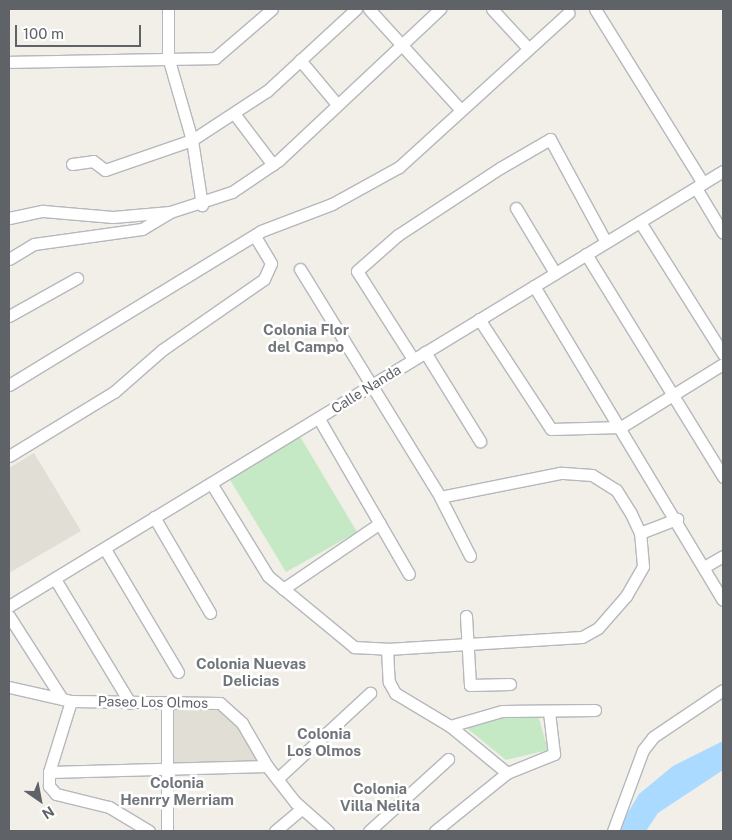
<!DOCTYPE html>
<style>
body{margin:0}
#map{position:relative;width:732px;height:840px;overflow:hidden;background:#f1efe8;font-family:"Public Sans",sans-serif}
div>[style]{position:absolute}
.education>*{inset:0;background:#e1ded6}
.green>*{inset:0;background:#c5e8c5}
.water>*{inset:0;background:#aadaff}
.roads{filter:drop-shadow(1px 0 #b5b8bc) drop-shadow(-1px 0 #b5b8bc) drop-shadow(0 1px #b5b8bc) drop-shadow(0 -1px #b5b8bc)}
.minor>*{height:11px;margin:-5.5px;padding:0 5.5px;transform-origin:5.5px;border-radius:5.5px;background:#fff}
span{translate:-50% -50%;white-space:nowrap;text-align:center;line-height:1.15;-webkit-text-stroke:5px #fff;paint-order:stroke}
.street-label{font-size:14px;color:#5f6368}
.neighbourhood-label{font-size:15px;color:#70757a;font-weight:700}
.frame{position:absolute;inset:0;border:10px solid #5f6368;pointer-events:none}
.north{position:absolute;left:15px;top:775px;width:50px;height:50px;-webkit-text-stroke:4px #fff;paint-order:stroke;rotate:147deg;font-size:14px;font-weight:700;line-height:20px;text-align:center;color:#5f6368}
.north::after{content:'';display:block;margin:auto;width:18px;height:22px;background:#5f6368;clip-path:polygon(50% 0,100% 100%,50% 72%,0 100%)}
.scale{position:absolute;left:15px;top:25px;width:126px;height:22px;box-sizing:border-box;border:2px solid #5f6368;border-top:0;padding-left:6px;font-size:15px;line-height:18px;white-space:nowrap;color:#5f6368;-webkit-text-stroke:4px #fff;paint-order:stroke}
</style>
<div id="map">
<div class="education">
<div style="clip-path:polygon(34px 453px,81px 531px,9px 573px,9px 468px)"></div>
<div style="clip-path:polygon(170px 705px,220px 707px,230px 715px,261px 763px,171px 765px)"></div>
</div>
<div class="green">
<div style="clip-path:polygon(298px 433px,357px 532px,286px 572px,229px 478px)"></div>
<div style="clip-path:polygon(537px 712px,548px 750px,506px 760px,463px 725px,499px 713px)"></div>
</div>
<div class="water">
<div style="clip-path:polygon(723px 741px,723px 770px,658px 813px,646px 831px,617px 831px,639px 794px,673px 766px)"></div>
</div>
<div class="roads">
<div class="minor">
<div style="left:168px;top:9px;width:48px;rotate:90deg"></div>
<div style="left:168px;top:57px;width:86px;rotate:73.9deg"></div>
<div style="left:192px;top:140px;width:66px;rotate:81.3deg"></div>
<div style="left:369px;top:9px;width:135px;rotate:47.7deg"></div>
<div style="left:492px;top:9px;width:53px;rotate:47.3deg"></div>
<div style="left:595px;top:9px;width:205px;rotate:58.2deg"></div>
<div style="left:300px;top:60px;width:56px;rotate:50.1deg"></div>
<div style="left:9px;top:62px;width:206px;rotate:-1.1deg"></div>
<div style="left:215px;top:58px;width:75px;rotate:-40.7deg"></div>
<div style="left:236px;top:116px;width:61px;rotate:52.9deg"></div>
<div style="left:72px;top:164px;width:21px;rotate:-8deg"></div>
<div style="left:93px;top:161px;width:15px;rotate:37deg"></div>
<div style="left:105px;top:170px;width:92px;rotate:-19deg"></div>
<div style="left:192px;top:140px;width:90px;rotate:-33.2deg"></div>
<div style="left:267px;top:91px;width:121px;rotate:-42.7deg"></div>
<div style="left:696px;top:188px;width:52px;rotate:59deg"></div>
<div style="left:516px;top:208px;width:76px;rotate:59deg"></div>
<div style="left:9px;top:218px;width:35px;rotate:-12deg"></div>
<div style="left:43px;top:211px;width:70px;rotate:4.9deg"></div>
<div style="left:113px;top:217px;width:57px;rotate:-5deg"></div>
<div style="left:170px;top:212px;width:65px;rotate:-17.9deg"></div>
<div style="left:232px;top:192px;width:57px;rotate:-34.2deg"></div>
<div style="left:279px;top:160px;width:221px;rotate:-43.2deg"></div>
<div style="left:640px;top:222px;width:156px;rotate:57.8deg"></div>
<div style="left:586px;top:254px;width:262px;rotate:58.4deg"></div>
<div style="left:9px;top:259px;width:29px;rotate:-31deg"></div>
<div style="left:34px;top:244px;width:109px;rotate:-7.9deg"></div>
<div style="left:142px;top:229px;width:33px;rotate:-31deg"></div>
<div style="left:300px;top:269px;width:268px;rotate:58.4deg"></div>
<div style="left:440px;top:497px;width:66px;rotate:63deg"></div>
<div style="left:534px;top:286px;width:366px;rotate:59deg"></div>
<div style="left:9px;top:316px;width:78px;rotate:-29.2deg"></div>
<div style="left:479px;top:319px;width:131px;rotate:56.8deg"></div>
<div style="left:551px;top:429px;width:70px;rotate:-1.6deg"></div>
<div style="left:621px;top:427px;width:120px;rotate:-31.7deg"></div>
<div style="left:425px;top:352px;width:105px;rotate:58.3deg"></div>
<div style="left:413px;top:359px;width:104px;rotate:-122.5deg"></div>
<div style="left:357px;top:271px;width:55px;rotate:-41.3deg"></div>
<div style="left:398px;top:235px;width:122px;rotate:-33.3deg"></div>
<div style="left:500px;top:168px;width:58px;rotate:-30.1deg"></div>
<div style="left:550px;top:139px;width:117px;rotate:61.5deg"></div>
<div style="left:9px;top:385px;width:295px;rotate:-31.4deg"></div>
<div style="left:261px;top:231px;width:76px;rotate:-20.8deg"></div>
<div style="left:332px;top:204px;width:77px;rotate:-28.9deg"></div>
<div style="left:399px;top:167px;width:229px;rotate:-42.3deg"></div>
<div style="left:319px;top:419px;width:179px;rotate:59.9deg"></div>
<div style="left:9px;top:456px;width:123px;rotate:-31.4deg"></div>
<div style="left:114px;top:392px;width:64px;rotate:-41.2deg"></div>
<div style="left:162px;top:350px;width:124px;rotate:-34.8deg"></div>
<div style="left:264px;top:279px;width:17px;rotate:-66deg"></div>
<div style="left:271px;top:263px;width:29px;rotate:-121deg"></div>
<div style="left:211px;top:483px;width:109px;rotate:58.5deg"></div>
<div style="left:268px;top:576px;width:112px;rotate:39.5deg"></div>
<div style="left:354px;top:647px;width:33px;rotate:3deg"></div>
<div style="left:387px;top:649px;width:195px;rotate:-3.5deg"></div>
<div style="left:582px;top:637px;width:18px;rotate:-29deg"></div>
<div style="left:598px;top:628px;width:43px;rotate:-48.8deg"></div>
<div style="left:626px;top:596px;width:34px;rotate:-60deg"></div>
<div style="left:643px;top:566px;width:33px;rotate:-95deg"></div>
<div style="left:640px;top:533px;width:23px;rotate:-115deg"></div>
<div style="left:630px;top:512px;width:26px;rotate:-122deg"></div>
<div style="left:616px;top:490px;width:28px;rotate:-148deg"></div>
<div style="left:592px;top:475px;width:32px;rotate:-176deg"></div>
<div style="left:560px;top:473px;width:122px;rotate:168.7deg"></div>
<div style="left:154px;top:517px;width:111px;rotate:59.7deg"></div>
<div style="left:640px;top:533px;width:40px;rotate:-21deg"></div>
<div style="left:105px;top:549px;width:143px;rotate:59.3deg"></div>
<div style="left:704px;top:567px;width:22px;rotate:-30deg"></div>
<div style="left:55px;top:579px;width:145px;rotate:58.8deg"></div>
<div style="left:283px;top:589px;width:117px;rotate:-34.2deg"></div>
<div style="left:9px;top:606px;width:836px;rotate:-31.35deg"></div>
<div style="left:9px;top:616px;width:98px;rotate:57.4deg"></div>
<div style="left:466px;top:616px;width:69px;rotate:86.7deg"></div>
<div style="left:470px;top:685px;width:40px;rotate:-1.4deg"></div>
<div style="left:387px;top:649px;width:33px;rotate:87deg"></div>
<div style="left:389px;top:682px;width:13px;rotate:61deg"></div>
<div style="left:395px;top:693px;width:64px;rotate:31deg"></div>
<div style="left:450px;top:726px;width:74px;rotate:39.5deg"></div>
<div style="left:9px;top:687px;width:64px;rotate:12.7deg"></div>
<div style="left:71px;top:701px;width:149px;rotate:0.8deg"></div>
<div style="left:220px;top:703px;width:30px;rotate:42deg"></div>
<div style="left:242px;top:723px;width:50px;rotate:59.8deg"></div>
<div style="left:267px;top:766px;width:46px;rotate:52.1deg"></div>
<div style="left:295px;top:802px;width:44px;rotate:41.3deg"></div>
<div style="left:450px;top:726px;width:54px;rotate:-16.1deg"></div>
<div style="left:502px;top:711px;width:93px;rotate:-0.6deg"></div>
<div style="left:49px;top:772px;width:74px;rotate:-72.8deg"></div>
<div style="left:277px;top:779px;width:127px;rotate:-42.8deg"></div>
<div style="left:149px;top:831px;width:47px;rotate:-149deg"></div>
<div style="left:109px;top:807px;width:55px;rotate:-166.2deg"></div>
<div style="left:56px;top:794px;width:11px;rotate:-131deg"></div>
<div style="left:49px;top:786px;width:14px;rotate:-90deg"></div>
<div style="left:49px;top:772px;width:218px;rotate:-1.6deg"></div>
<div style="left:167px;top:831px;width:128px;rotate:-90deg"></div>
<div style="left:275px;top:831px;width:35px;rotate:-40deg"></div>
<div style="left:369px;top:831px;width:107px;rotate:-42.3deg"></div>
<div style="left:435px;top:831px;width:92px;rotate:-38.9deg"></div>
<div style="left:507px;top:773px;width:51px;rotate:-22deg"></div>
<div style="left:554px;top:754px;width:42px;rotate:-96.8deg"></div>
<div style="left:613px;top:831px;width:86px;rotate:-69.7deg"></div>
<div style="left:643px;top:750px;width:16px;rotate:-52deg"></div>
<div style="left:653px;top:737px;width:84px;rotate:-33.9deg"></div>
</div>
</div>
<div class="street-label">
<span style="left:366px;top:389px;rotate:-32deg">Calle Nanda</span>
<span style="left:153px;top:702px;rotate:1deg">Paseo Los Olmos</span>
</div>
<div class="neighbourhood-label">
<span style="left:306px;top:338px">Colonia Flor<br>del Campo</span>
<span style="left:251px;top:672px">Colonia Nuevas<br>Delicias</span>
<span style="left:324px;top:742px">Colonia<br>Los Olmos</span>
<span style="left:177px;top:791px">Colonia<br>Henrry Merriam</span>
<span style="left:380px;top:797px">Colonia<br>Villa Nelita</span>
</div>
<div class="frame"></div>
<div class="north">N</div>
<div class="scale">100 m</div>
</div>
